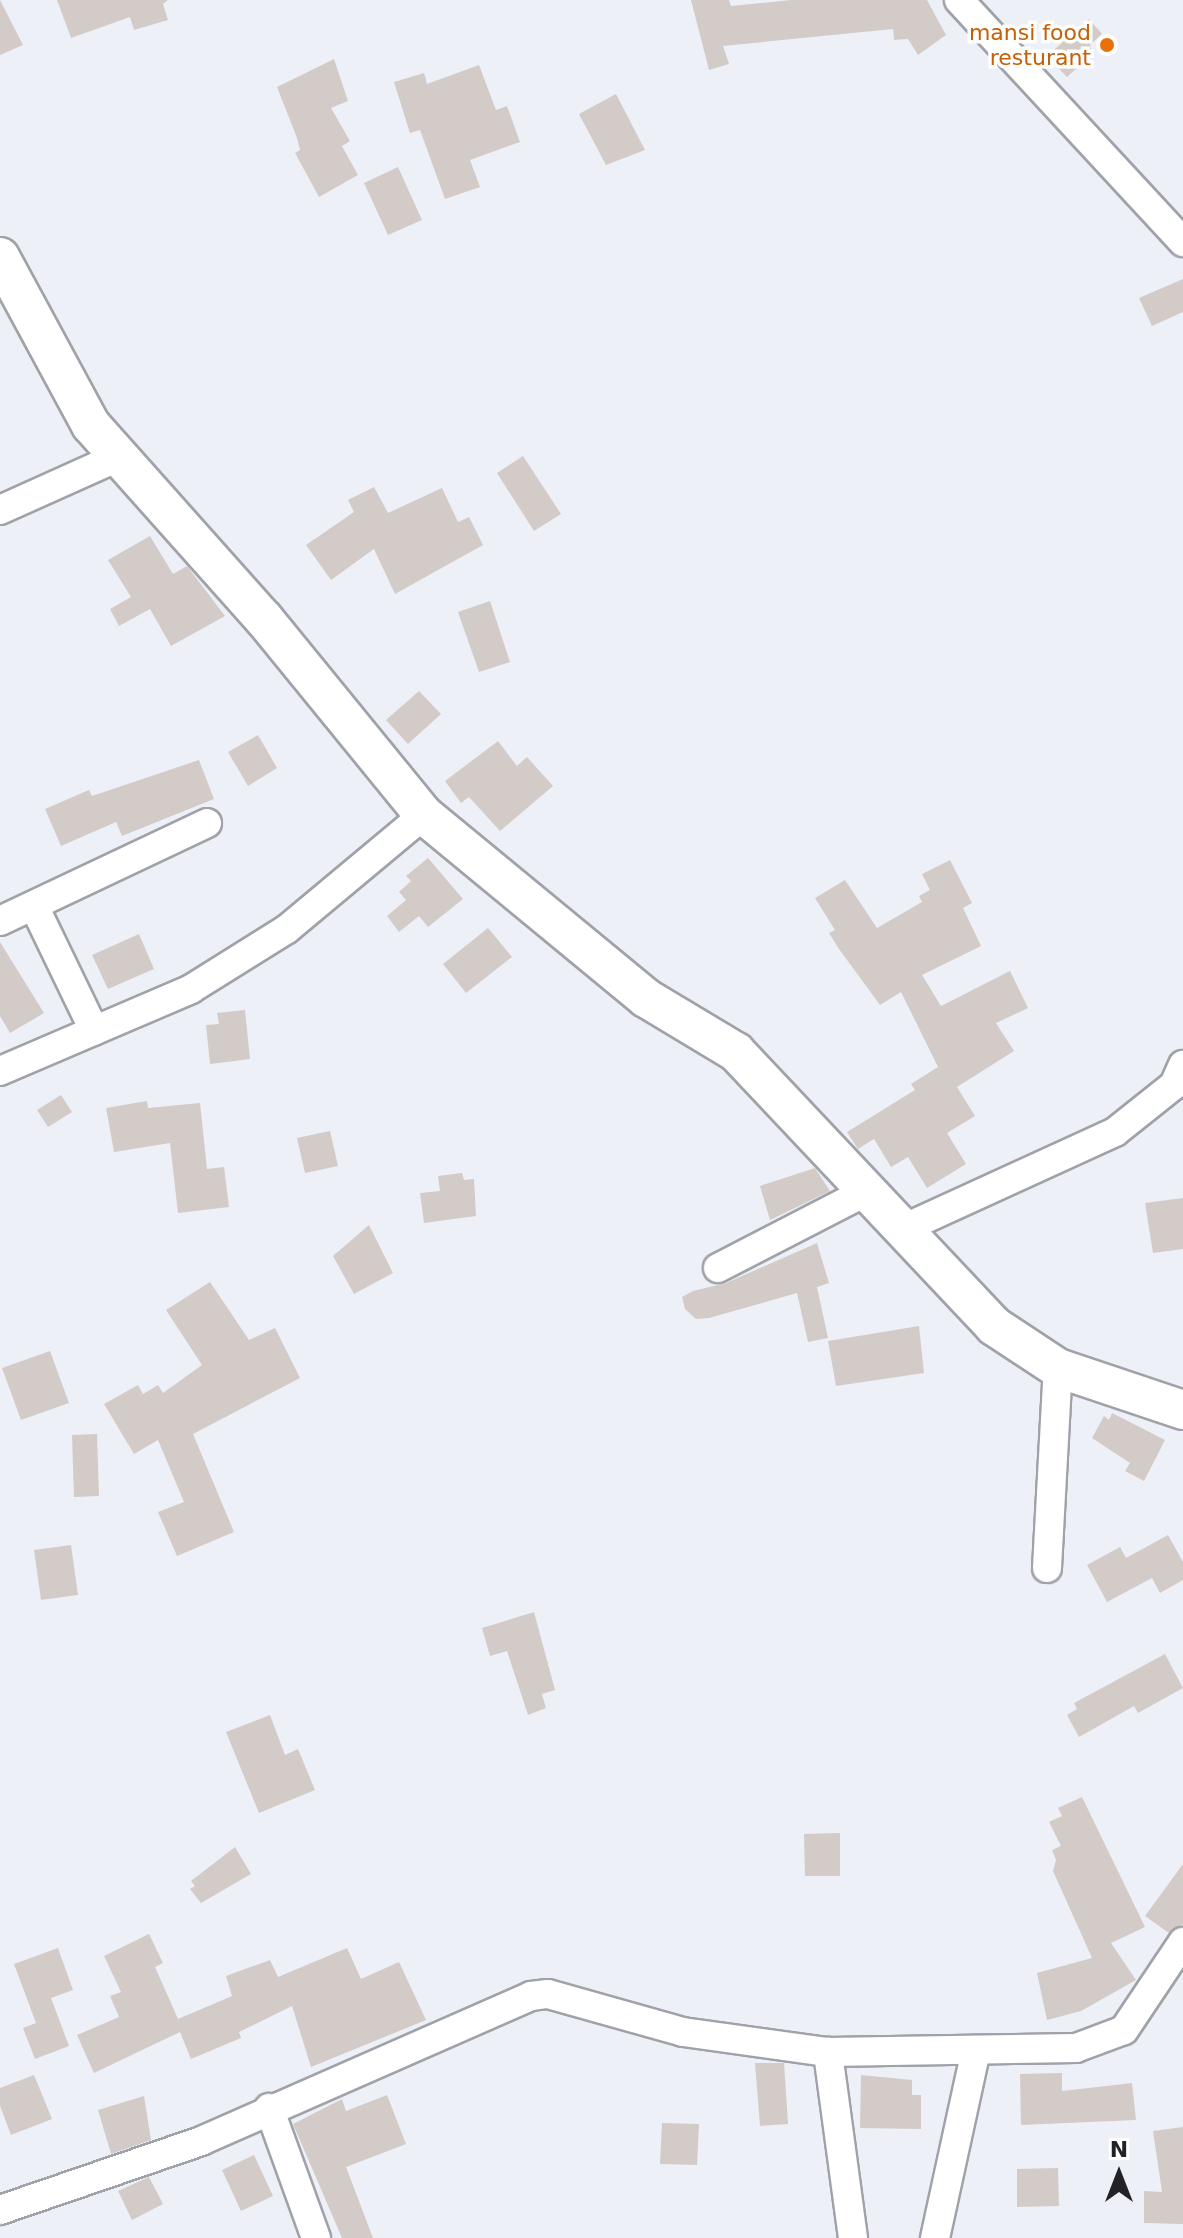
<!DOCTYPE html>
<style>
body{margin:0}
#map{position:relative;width:1183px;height:2238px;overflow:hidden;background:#eef0f8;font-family:"DejaVu Sans",sans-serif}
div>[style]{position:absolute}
.building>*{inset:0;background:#d3cbc7}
.roads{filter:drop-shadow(2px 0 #a0a2a9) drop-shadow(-2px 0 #a0a2a9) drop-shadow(0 2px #a0a2a9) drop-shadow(0 -2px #a0a2a9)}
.street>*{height:28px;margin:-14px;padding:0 14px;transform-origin:14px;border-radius:14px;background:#fff}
.secondary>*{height:38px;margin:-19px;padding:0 19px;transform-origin:19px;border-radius:19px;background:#fff}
.dots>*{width:22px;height:22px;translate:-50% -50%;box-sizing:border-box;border:4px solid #fefefe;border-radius:50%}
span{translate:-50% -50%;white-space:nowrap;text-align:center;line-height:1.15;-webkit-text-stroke:7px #fefefe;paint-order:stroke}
.food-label{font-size:22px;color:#c56008}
.right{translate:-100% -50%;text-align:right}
.north{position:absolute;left:1079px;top:2134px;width:80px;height:80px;-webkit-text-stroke:6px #fefefe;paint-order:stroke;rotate:0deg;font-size:22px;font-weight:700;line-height:32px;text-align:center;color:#232326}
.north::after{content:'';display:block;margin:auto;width:28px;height:36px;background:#232326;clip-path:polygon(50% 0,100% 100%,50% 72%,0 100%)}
</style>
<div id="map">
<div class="building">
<div style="clip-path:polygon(0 0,23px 45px,0 55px)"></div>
<div style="clip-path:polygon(57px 0,168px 0,163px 4px,168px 20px,134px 30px,130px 17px,71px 38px)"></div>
<div style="clip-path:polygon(691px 0,729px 0,731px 6px,791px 0,927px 0,946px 35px,918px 55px,908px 39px,894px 40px,893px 29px,723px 46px,729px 64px,709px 70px)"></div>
<div style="clip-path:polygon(1089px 19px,1102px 34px,1090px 45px,1092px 55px,1067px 77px,1047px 56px)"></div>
<div style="clip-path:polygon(334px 59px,348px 101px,331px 108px,350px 141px,342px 146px,358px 175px,319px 197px,295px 153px,300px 150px,297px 138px,277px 87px)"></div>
<div style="clip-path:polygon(479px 65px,496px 110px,507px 106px,520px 142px,470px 160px,480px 187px,445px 199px,420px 130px,410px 133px,394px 82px,424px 73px,427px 84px)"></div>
<div style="clip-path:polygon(616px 94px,645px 150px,606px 165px,579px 114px)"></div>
<div style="clip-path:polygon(398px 167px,422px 220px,388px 235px,364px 183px)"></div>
<div style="clip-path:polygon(1183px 279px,1183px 312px,1152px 326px,1139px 298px)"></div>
<div style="clip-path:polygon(523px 456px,561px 514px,534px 531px,497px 473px)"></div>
<div style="clip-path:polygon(374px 487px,388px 513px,442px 488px,458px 522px,469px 517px,483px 545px,395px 594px,374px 549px,331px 580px,306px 545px,354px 512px,348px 500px)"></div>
<div style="clip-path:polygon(150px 536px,173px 574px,187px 566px,225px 616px,171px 646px,150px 609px,119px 626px,110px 609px,131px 597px,108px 560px)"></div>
<div style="clip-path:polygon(490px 601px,510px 662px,479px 672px,458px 612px)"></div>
<div style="clip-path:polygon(419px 691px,441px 714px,408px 744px,386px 720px)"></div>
<div style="clip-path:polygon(258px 735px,277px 768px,248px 786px,228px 752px)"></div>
<div style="clip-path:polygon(498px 741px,517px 766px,527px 757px,553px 786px,500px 831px,469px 797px,461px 803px,445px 781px)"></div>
<div style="clip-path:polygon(199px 760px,214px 799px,122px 836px,116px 822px,61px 846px,45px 809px,89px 790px,92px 796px)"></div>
<div style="clip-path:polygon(428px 858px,463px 899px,428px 927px,419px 916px,399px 932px,387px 916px,406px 900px,399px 892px,411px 881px,406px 876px)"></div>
<div style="clip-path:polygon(950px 860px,972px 903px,963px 908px,981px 946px,922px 975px,941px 1006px,1010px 971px,1028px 1008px,996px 1023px,1014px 1051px,957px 1087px,975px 1116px,947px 1133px,966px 1164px,927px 1188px,908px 1157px,891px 1167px,874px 1139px,858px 1149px,847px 1132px,915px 1090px,911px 1084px,938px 1067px,901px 992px,880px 1005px,839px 949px,829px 933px,835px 930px,815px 898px,845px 880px,877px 928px,922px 902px,919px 896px,930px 890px,922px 874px)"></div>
<div style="clip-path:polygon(488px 928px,512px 957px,466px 993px,443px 964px)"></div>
<div style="clip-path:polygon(139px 934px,154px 969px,108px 989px,92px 955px)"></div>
<div style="clip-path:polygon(0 942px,44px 1013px,10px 1033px,0 1016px)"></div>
<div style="clip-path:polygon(245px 1010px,250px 1059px,210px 1064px,206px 1025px,219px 1024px,217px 1013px)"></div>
<div style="clip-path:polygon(61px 1095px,72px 1112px,48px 1127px,37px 1110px)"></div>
<div style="clip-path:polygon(147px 1101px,148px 1108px,200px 1103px,207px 1169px,224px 1167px,229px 1207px,178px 1213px,170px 1143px,114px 1152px,106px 1108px)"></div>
<div style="clip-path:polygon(330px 1131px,338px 1166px,305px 1173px,297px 1138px)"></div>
<div style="clip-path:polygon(815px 1168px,830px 1191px,770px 1220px,760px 1186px)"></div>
<div style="clip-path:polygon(462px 1173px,464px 1180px,474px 1179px,476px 1216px,424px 1223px,420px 1193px,440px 1191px,438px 1176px)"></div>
<div style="clip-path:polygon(1183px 1198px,1183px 1249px,1153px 1253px,1145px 1203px)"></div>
<div style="clip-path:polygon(369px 1225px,393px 1273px,354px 1294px,333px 1256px)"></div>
<div style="clip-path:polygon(817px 1243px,829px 1283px,817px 1287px,828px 1338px,808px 1342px,797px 1293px,709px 1318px,696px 1319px,685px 1309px,682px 1297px,693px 1291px,726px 1283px)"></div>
<div style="clip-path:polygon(210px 1282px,249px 1340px,275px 1328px,300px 1378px,193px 1434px,234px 1532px,177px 1556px,158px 1512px,184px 1502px,158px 1440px,134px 1454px,104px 1404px,138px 1385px,143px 1394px,158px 1385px,163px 1393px,202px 1365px,166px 1310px)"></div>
<div style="clip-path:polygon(919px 1326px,924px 1373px,836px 1386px,828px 1341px)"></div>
<div style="clip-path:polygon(50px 1351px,69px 1403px,21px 1420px,2px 1368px)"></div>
<div style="clip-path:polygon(1112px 1413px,1165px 1440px,1144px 1481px,1125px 1471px,1130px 1463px,1092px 1438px,1104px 1416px,1109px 1420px)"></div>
<div style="clip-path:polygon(97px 1434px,99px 1496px,74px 1497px,72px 1435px)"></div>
<div style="clip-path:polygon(1168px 1535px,1183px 1562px,1183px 1580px,1160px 1593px,1152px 1578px,1107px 1602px,1087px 1565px,1120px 1547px,1126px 1558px)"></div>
<div style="clip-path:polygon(71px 1545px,78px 1595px,41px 1600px,34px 1550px)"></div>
<div style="clip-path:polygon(534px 1612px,555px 1690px,542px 1694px,546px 1708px,528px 1715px,507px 1651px,490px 1656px,482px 1628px)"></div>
<div style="clip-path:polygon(1165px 1654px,1183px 1688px,1138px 1713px,1134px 1706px,1079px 1737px,1067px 1715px,1077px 1709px,1074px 1703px)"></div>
<div style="clip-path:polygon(270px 1715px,285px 1755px,298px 1749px,315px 1790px,259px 1813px,226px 1732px)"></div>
<div style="clip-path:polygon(1082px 1797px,1145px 1927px,1111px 1943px,1136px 1980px,1081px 2011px,1047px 2020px,1037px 1973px,1092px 1958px,1053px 1871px,1056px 1860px,1052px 1850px,1061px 1846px,1049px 1822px,1062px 1816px,1058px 1808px)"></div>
<div style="clip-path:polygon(840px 1833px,840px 1876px,805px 1876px,804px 1834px)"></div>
<div style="clip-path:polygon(235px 1847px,251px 1874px,201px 1903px,190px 1889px,195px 1886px,191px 1881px)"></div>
<div style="clip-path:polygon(1183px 1864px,1183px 1924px,1169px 1933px,1145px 1916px)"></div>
<div style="clip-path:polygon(149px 1934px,163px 1963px,155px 1967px,178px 2019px,232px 1996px,226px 1976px,270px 1960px,278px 1977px,347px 1948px,361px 1979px,399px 1962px,426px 2020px,311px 2067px,292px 2006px,239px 2032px,241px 2038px,191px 2059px,180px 2032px,94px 2073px,77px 2035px,119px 2017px,110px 1996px,121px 1992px,104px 1956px)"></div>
<div style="clip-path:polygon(58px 1948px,73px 1990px,51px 1998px,69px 2046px,35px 2059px,23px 2028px,36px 2023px,14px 1964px)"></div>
<div style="clip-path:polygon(755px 2063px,784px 2063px,788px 2124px,760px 2126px)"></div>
<div style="clip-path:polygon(1062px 2073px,1062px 2091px,1132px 2083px,1136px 2120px,1021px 2125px,1020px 2074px)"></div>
<div style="clip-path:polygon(34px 2075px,52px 2119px,11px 2135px,0 2106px,0 2088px)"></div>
<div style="clip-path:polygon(861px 2075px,912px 2080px,912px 2095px,921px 2095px,921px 2129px,860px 2128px)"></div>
<div style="clip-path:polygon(387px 2095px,406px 2144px,346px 2167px,373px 2238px,342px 2238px,293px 2124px,342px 2099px,346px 2111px)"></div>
<div style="clip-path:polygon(144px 2096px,151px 2140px,111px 2154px,98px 2110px)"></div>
<div style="clip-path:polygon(662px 2123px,699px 2124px,697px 2165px,660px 2164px)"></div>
<div style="clip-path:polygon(1183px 2127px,1183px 2224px,1144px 2223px,1144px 2191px,1162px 2192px,1153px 2131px)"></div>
<div style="clip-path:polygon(254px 2155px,273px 2196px,241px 2211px,222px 2170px)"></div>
<div style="clip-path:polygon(1058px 2168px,1059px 2206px,1017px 2207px,1017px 2169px)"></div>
<div style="clip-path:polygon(149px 2177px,163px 2204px,132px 2220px,118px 2191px)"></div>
</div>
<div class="roads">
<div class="street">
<div style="left:959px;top:0;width:330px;rotate:47.2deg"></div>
<div style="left:0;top:510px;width:129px;rotate:-24.2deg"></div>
<div style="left:35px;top:908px;width:136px;rotate:64.2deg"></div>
<div style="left:0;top:921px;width:229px;rotate:-25.3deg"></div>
<div style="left:0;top:1071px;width:208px;rotate:-23.2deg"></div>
<div style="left:191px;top:989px;width:113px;rotate:-32deg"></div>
<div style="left:287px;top:929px;width:178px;rotate:-39.8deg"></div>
<div style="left:903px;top:1229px;width:233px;rotate:-24.6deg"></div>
<div style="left:1115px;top:1132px;width:75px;rotate:-38.5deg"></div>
<div style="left:1174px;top:1085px;width:22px;rotate:-66deg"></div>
<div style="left:718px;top:1268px;width:168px;rotate:-27.3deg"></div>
<div style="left:1047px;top:1568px;width:200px;rotate:-86.9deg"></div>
<div style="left:269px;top:2108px;width:138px;rotate:70.1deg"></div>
<div style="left:0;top:2210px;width:213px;rotate:-18.9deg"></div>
<div style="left:201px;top:2141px;width:360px;rotate:-23.7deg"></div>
<div style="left:531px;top:1996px;width:17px;rotate:-7deg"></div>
<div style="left:548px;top:1994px;width:140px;rotate:15.7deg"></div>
<div style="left:683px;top:2032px;width:146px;rotate:7.9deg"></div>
<div style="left:853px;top:2238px;width:188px;rotate:-97.7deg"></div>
<div style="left:828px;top:2052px;width:248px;rotate:-0.9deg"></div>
<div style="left:1076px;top:2048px;width:51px;rotate:-20.6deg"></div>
<div style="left:1124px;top:2030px;width:106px;rotate:-56.2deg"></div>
<div style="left:935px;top:2238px;width:192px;rotate:-77.7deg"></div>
</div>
<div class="secondary">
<div style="left:0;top:257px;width:191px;rotate:61.6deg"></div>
<div style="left:91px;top:425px;width:260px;rotate:48.3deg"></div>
<div style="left:264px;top:619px;width:253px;rotate:50.8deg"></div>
<div style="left:424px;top:815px;width:288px;rotate:39.5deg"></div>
<div style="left:646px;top:998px;width:105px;rotate:31deg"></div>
<div style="left:736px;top:1052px;width:376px;rotate:46.7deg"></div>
<div style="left:994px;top:1326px;width:77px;rotate:33.3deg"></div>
<div style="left:1058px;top:1368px;width:132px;rotate:18.6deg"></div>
</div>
</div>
<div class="dots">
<div style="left:1107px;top:45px;background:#e8710a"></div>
</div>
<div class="food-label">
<span class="right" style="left:1091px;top:45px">mansi food<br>resturant</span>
</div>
<div class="north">N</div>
</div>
